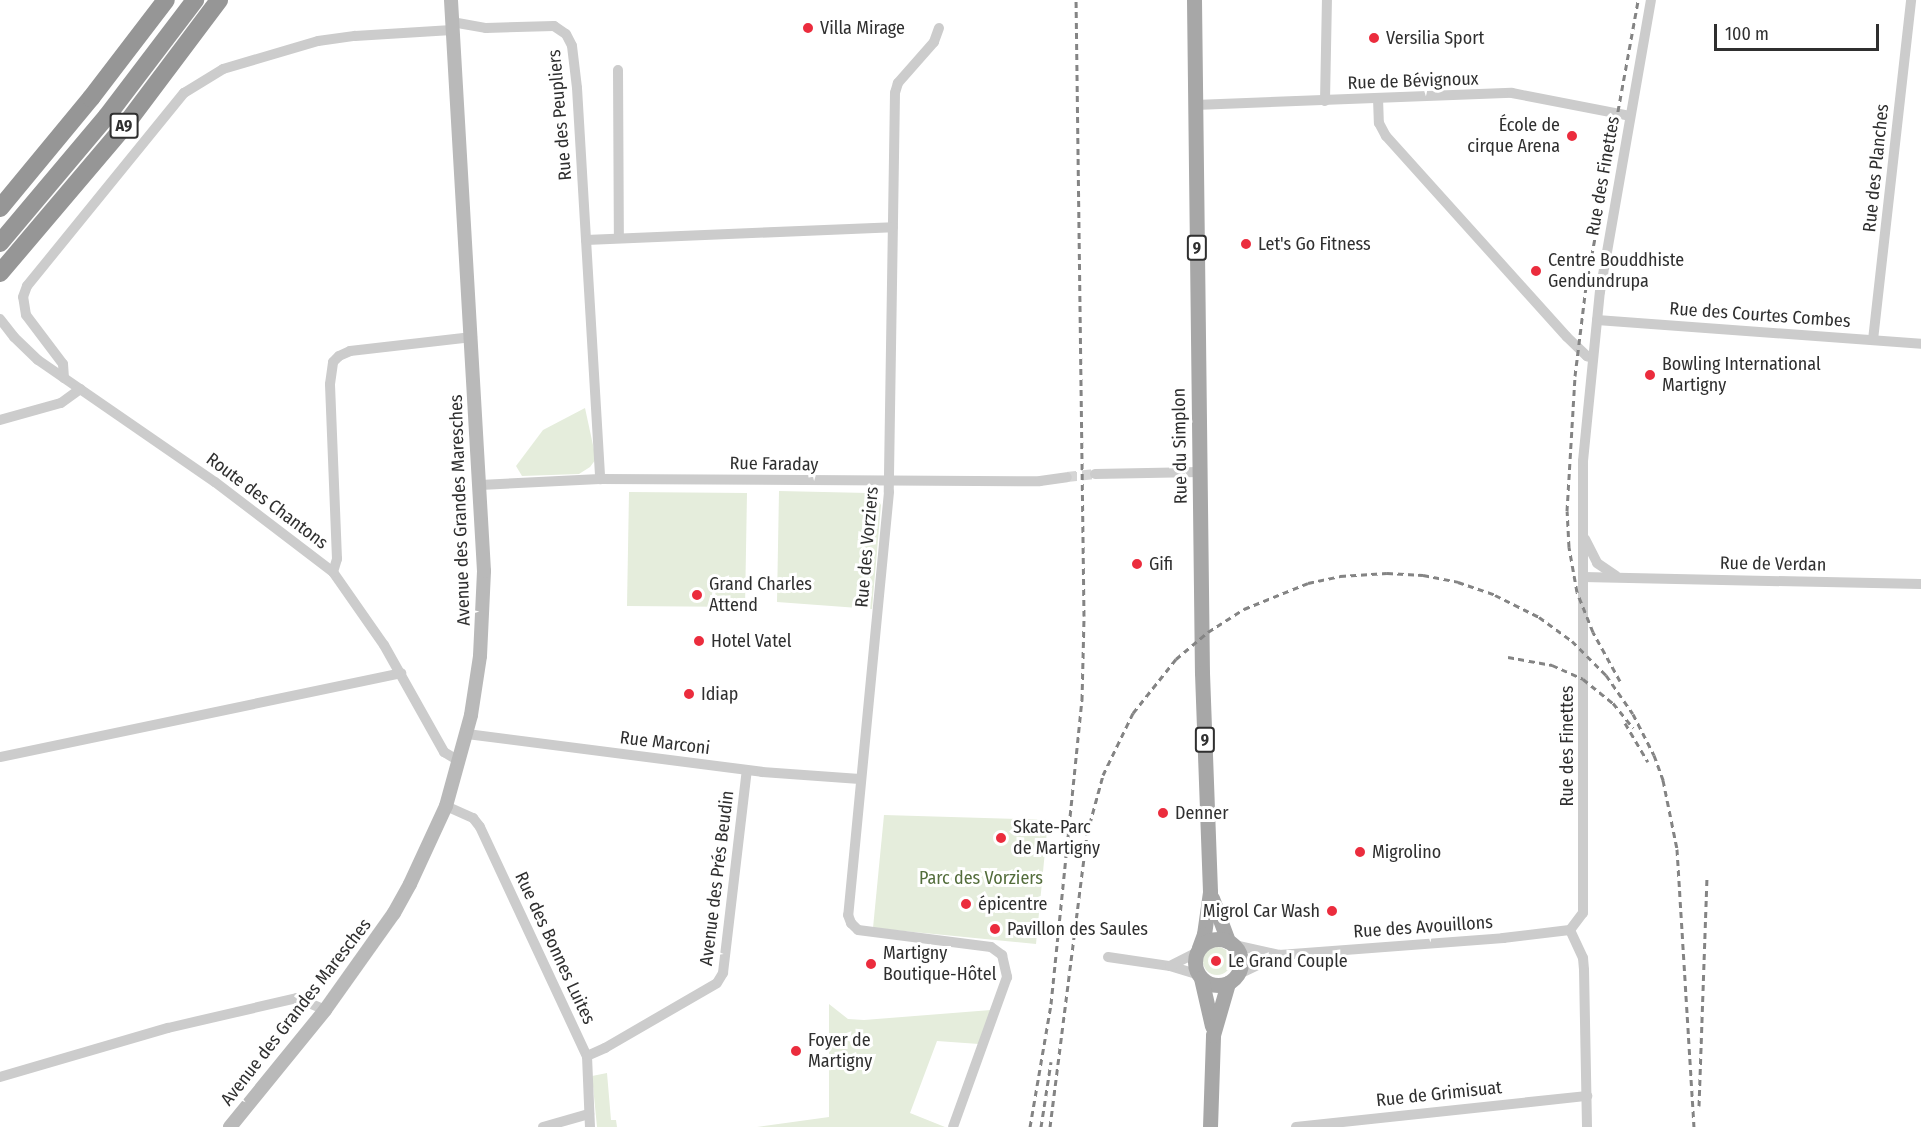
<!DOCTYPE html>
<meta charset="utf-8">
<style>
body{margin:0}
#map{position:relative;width:1921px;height:1127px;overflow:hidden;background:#fff;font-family:"Fira Sans Condensed",sans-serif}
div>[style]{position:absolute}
.green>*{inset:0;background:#e5eddc}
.round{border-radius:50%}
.street-tunnel>*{height:10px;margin-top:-5px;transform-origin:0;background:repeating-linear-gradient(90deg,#d5d5d5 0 10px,transparent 0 15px)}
.street>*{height:10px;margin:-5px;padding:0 5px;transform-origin:5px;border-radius:5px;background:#ccc}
.secondary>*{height:14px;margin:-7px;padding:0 7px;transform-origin:7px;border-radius:7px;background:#b9b9b9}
.primary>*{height:15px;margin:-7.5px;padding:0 7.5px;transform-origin:7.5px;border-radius:7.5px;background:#a7a7a7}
.primary>.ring{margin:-7.5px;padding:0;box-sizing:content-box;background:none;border:15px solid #a7a7a7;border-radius:50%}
.highway>*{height:18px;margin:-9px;padding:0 9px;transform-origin:9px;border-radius:9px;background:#969696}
.rail>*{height:3px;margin-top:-1.5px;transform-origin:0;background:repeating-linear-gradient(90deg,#848484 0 6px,transparent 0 10.5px)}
.dots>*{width:16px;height:16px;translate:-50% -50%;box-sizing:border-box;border:3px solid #fff;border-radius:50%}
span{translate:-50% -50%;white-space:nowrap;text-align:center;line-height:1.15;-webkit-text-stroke:6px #fff;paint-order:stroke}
.shield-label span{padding:2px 4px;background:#fff;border:2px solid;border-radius:4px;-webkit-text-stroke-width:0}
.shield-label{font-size:16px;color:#2f2f2f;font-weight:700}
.poi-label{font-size:18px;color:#2f2f2f}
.left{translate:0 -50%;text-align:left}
.right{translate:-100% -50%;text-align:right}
.street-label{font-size:18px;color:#2f2f2f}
.park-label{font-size:18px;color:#536d3b}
.scale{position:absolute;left:1714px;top:24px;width:165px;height:27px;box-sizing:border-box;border:3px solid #2f2f2f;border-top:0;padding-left:8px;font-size:18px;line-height:21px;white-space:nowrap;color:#2f2f2f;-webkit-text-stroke:4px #fff;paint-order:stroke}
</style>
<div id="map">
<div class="green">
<div style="clip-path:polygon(585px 408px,596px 459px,590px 467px,579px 474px,522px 476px,516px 466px,543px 430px)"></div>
<div style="clip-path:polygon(779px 491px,868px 493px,876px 497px,881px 505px,872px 609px,777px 602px)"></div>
<div style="clip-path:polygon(629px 492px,747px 493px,745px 607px,627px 606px)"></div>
<div style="clip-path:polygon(884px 815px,1048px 820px,1036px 944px,873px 928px)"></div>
<div class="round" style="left:1203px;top:947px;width:28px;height:28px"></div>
<div style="clip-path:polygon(829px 1004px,848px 1019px,864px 1020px,991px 1010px,979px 1044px,937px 1041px,910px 1113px,945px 1127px,757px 1127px,829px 1117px)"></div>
<div style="clip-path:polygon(607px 1073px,611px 1120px,616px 1120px,617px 1127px,597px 1127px,592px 1076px)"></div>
</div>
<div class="street-tunnel">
<div style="left:1067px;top:477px;width:28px;rotate:-6deg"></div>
</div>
<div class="street">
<div style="left:452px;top:22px;width:35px;rotate:10deg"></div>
<div style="left:486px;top:28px;width:68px;rotate:-1.7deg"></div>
<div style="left:554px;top:26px;width:14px;rotate:34deg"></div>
<div style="left:566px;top:34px;width:13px;rotate:63deg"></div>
<div style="left:572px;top:46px;width:42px;rotate:83.2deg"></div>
<div style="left:577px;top:88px;width:392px;rotate:86.6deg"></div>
<div style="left:939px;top:28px;width:15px;rotate:110deg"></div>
<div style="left:934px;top:42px;width:55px;rotate:131.3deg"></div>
<div style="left:898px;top:83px;width:10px;rotate:107deg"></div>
<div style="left:895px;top:93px;width:399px;rotate:90.9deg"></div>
<div style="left:889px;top:492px;width:425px;rotate:95.5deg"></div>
<div style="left:848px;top:915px;width:9px;rotate:69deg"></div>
<div style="left:851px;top:923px;width:10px;rotate:45deg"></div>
<div style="left:858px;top:930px;width:134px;rotate:7.3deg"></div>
<div style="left:991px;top:947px;width:14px;rotate:36deg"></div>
<div style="left:1002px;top:955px;width:23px;rotate:77deg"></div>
<div style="left:1007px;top:977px;width:159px;rotate:109.8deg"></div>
<div style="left:618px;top:70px;width:168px;rotate:89.7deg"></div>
<div style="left:1378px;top:98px;width:25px;rotate:88deg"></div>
<div style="left:1379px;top:123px;width:15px;rotate:62deg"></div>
<div style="left:1386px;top:136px;width:270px;rotate:48deg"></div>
<div style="left:1567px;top:337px;width:28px;rotate:44deg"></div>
<div style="left:1587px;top:356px;width:6px;rotate:9deg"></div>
<div style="left:1325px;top:101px;width:101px;rotate:-88.9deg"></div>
<div style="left:1195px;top:105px;width:317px;rotate:-2.2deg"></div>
<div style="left:1512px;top:93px;width:120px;rotate:11deg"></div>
<div style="left:586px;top:240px;width:307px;rotate:-2.4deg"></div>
<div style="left:0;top:319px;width:23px;rotate:52deg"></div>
<div style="left:14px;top:337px;width:33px;rotate:44deg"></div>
<div style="left:38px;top:360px;width:215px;rotate:34.6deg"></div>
<div style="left:215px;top:482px;width:148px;rotate:37.3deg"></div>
<div style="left:333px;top:572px;width:89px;rotate:55.1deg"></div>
<div style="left:384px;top:645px;width:123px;rotate:60.7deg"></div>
<div style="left:444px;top:752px;width:17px;rotate:31deg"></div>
<div style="left:1597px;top:320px;width:325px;rotate:4.2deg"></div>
<div style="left:1873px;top:340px;width:342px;rotate:-83.6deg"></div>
<div style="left:64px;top:378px;width:14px;rotate:-94deg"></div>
<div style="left:63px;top:364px;width:61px;rotate:-127.1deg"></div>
<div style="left:26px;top:315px;width:18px;rotate:-99deg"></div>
<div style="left:23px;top:297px;width:12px;rotate:-70deg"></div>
<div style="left:27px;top:286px;width:249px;rotate:-50.9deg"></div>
<div style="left:184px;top:93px;width:46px;rotate:-31.6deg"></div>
<div style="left:223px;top:69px;width:99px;rotate:-16.4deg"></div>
<div style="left:318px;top:41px;width:37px;rotate:-8deg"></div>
<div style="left:355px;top:36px;width:97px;rotate:-3.5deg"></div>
<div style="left:0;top:420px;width:63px;rotate:-15.6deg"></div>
<div style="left:61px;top:403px;width:24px;rotate:-36deg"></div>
<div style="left:1095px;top:474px;width:105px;rotate:-1.1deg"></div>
<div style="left:480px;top:485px;width:120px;rotate:-2.9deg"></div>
<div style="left:600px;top:479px;width:440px;rotate:0.3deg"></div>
<div style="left:1040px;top:481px;width:27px;rotate:-8deg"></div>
<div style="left:1585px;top:539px;width:27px;rotate:63deg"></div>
<div style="left:1597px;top:563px;width:23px;rotate:34deg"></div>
<div style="left:333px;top:572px;width:14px;rotate:-73deg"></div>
<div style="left:337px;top:559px;width:175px;rotate:-92.3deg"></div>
<div style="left:330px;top:384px;width:22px;rotate:-82deg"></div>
<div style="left:333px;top:362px;width:8px;rotate:-45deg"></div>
<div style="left:339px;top:356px;width:12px;rotate:-24deg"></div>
<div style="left:350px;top:351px;width:123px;rotate:-6.5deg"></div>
<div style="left:1583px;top:577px;width:338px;rotate:1.2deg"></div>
<div style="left:467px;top:734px;width:297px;rotate:7.3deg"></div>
<div style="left:762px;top:772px;width:98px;rotate:4.1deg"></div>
<div style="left:0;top:757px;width:410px;rotate:-11.8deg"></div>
<div style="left:446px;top:806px;width:30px;rotate:24deg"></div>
<div style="left:473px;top:818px;width:11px;rotate:52deg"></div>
<div style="left:480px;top:827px;width:253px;rotate:65deg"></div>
<div style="left:587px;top:1056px;width:71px;rotate:87.6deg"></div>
<div style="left:1570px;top:930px;width:31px;rotate:65deg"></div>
<div style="left:1583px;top:958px;width:12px;rotate:85deg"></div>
<div style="left:1584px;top:970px;width:157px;rotate:88.9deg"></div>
<div style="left:1234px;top:945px;width:46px;rotate:12.5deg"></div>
<div style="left:1279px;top:955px;width:225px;rotate:-4.3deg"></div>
<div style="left:1503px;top:938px;width:67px;rotate:-6.8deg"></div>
<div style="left:1570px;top:930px;width:21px;rotate:-53deg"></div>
<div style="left:1583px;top:913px;width:452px;rotate:-90deg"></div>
<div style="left:1583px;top:461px;width:170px;rotate:-84.3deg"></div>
<div style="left:1600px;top:292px;width:296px;rotate:-80.1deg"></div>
<div style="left:1108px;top:957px;width:63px;rotate:8.3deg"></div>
<div style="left:1170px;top:966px;width:30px;rotate:17deg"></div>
<div style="left:1170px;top:966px;width:30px;rotate:-27deg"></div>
<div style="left:1237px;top:975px;width:47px;rotate:-25.5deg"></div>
<div style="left:587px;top:1056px;width:20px;rotate:-24deg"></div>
<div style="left:605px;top:1048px;width:129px;rotate:-30.1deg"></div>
<div style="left:717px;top:983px;width:12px;rotate:-59deg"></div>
<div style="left:723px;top:973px;width:204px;rotate:-83.3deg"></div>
<div style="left:0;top:1077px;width:175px;rotate:-16.3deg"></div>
<div style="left:168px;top:1028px;width:132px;rotate:-13.1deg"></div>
<div style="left:297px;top:998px;width:30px;rotate:23deg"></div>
<div style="left:543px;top:1127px;width:48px;rotate:-15.8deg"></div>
<div style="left:1296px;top:1127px;width:293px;rotate:-6.1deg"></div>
</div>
<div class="secondary">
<div style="left:230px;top:1127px;width:151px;rotate:-50.9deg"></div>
<div style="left:325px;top:1010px;width:119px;rotate:-54.6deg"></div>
<div style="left:394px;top:913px;width:33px;rotate:-61deg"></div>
<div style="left:410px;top:884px;width:86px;rotate:-65.2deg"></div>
<div style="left:446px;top:806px;width:94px;rotate:-74.6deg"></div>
<div style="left:471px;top:715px;width:60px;rotate:-81.3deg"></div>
<div style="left:480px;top:656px;width:85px;rotate:-87.3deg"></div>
<div style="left:484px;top:571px;width:572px;rotate:-93.31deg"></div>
</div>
<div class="primary">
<div style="left:1194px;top:0;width:673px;rotate:89.32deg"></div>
<div style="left:1202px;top:673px;width:219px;rotate:87.9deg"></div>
<div style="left:1210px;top:892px;width:42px;rotate:98.1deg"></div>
<div style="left:1204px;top:934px;width:15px;rotate:110deg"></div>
<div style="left:1212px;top:898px;width:46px;rotate:69.6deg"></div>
<div class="ring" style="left:1195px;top:939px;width:31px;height:31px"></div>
<div style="left:1201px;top:978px;width:49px;rotate:77.1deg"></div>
<div style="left:1210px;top:1127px;width:92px;rotate:-88.1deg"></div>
<div style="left:1213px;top:1035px;width:54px;rotate:-73.9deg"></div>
</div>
<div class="highway">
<div style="left:0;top:208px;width:143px;rotate:-50.4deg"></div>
<div style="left:91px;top:98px;width:123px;rotate:-52.6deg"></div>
<div style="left:0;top:243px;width:166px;rotate:-49.9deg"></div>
<div style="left:107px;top:116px;width:146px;rotate:-52.8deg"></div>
<div style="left:0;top:273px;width:190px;rotate:-49.7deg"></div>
<div style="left:123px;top:128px;width:160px;rotate:-53.1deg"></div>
</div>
<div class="rail">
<div style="left:1508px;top:657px;width:45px;rotate:10.3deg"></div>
<div style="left:1552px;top:665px;width:34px;rotate:24deg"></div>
<div style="left:1583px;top:679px;width:38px;rotate:39deg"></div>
<div style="left:1613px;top:703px;width:32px;rotate:51deg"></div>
<div style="left:1620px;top:681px;width:56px;rotate:-118.9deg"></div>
<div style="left:1593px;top:632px;width:43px;rotate:-111.8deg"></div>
<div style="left:1577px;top:592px;width:46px;rotate:-100.1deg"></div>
<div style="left:1569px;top:547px;width:36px;rotate:-93deg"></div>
<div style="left:1567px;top:511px;width:135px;rotate:-86.6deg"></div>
<div style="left:1575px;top:376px;width:90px;rotate:-83deg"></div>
<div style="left:1586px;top:287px;width:292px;rotate:-79.7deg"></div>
<div style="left:1625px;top:723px;width:45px;rotate:59.5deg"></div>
<div style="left:1699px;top:1106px;width:228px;rotate:-88deg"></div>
<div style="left:1030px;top:1127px;width:125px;rotate:-80.3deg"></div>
<div style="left:1051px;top:1004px;width:306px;rotate:-84.2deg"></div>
<div style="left:1082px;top:700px;width:84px;rotate:-88.6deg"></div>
<div style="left:1084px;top:616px;width:616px;rotate:-90.74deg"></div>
<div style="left:1041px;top:1127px;width:66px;rotate:-81.3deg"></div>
<div style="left:1050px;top:1127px;width:295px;rotate:-82.8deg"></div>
<div style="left:1087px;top:834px;width:61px;rotate:-74.8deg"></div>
<div style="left:1103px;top:775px;width:69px;rotate:-64.2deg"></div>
<div style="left:1133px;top:713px;width:69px;rotate:-51.5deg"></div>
<div style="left:1176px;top:659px;width:42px;rotate:-40.2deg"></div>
<div style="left:1208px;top:632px;width:43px;rotate:-32.6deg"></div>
<div style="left:1244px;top:609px;width:69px;rotate:-22.1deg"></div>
<div style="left:1308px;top:583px;width:33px;rotate:-12deg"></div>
<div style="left:1340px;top:576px;width:47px;rotate:-3.7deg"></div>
<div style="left:1387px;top:573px;width:36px;rotate:3deg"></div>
<div style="left:1423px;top:575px;width:36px;rotate:11deg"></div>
<div style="left:1458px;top:582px;width:39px;rotate:19deg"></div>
<div style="left:1495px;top:595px;width:49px;rotate:26.6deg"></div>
<div style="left:1539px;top:617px;width:41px;rotate:36deg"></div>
<div style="left:1572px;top:641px;width:48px;rotate:45deg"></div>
<div style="left:1606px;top:675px;width:47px;rotate:55.3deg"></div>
<div style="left:1633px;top:714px;width:46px;rotate:62.9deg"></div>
<div style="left:1654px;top:755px;width:27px;rotate:70deg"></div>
<div style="left:1663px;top:780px;width:70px;rotate:78.5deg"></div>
<div style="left:1677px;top:849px;width:279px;rotate:86.5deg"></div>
</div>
<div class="dots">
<div style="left:808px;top:28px;background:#eb2c3d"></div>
<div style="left:1374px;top:38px;background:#eb2c3d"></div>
<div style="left:1572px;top:136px;background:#eb2c3d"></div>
<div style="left:1246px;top:244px;background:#eb2c3d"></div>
<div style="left:1536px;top:271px;background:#eb2c3d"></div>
<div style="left:1650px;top:375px;background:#eb2c3d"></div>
<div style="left:1137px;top:564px;background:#eb2c3d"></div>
<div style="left:697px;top:595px;background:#eb2c3d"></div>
<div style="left:699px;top:641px;background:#eb2c3d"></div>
<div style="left:689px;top:694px;background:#eb2c3d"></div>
<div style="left:1163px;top:813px;background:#eb2c3d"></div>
<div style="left:1001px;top:838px;background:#eb2c3d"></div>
<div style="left:1360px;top:852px;background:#eb2c3d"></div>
<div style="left:966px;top:904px;background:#eb2c3d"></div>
<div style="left:1332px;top:911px;background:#eb2c3d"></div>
<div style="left:995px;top:929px;background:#eb2c3d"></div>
<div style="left:1216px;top:961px;background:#eb2c3d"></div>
<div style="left:871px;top:964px;background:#eb2c3d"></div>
<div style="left:796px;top:1051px;background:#eb2c3d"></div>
</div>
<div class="shield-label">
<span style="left:124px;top:126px">A9</span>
<span style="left:1197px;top:248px">9</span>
<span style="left:1205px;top:740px">9</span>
</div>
<div class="poi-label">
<span class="left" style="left:820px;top:28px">Villa Mirage</span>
<span class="left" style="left:1386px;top:38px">Versilia Sport</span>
<span class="right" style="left:1560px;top:136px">École de<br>cirque Arena</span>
<span class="left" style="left:1258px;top:244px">Let's Go Fitness</span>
<span class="left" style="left:1548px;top:271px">Centre Bouddhiste<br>Gendundrupa</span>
<span class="left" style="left:1662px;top:375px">Bowling International<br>Martigny</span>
<span class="left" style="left:1149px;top:564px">Gifi</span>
<span class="left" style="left:709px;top:595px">Grand Charles<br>Attend</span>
<span class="left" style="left:711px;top:641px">Hotel Vatel</span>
<span class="left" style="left:701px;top:694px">Idiap</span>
<span class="left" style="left:1175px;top:813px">Denner</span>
<span class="left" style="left:1013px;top:838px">Skate-Parc<br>de Martigny</span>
<span class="left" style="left:1372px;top:852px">Migrolino</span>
<span class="left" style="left:978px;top:904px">épicentre</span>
<span class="right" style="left:1320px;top:911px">Migrol Car Wash</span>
<span class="left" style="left:1007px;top:929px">Pavillon des Saules</span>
<span class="left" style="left:883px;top:964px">Martigny<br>Boutique-Hôtel</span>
<span class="left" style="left:1228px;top:961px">Le Grand Couple</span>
<span class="left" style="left:808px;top:1051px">Foyer de<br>Martigny</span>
</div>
<div class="street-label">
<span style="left:1413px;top:81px;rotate:-2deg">Rue de Bévignoux</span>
<span style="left:560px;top:115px;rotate:-95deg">Rue des Peupliers</span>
<span style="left:1876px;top:168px;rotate:-84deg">Rue des Planches</span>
<span style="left:1603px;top:176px;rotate:-80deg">Rue des Finettes</span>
<span style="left:1760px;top:315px;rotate:4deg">Rue des Courtes Combes</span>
<span style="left:1180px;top:446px;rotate:-91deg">Rue du Simplon</span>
<span style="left:774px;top:464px;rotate:1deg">Rue Faraday</span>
<span style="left:267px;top:501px;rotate:37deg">Route des Chantons</span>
<span style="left:460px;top:510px;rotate:-92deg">Avenue des Grandes Maresches</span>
<span style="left:867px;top:547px;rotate:-85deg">Rue des Vorziers</span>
<span style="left:1773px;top:564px;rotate:1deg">Rue de Verdan</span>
<span style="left:665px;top:743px;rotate:7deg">Rue Marconi</span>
<span style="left:1567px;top:746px;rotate:-90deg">Rue des Finettes</span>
<span style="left:717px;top:878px;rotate:-83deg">Avenue des Prés Beudin</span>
<span style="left:1423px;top:927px;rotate:-4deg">Rue des Avouillons</span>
<span style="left:555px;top:948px;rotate:65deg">Rue des Bonnes Luites</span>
<span style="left:296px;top:1012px;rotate:-52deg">Avenue des Grandes Maresches</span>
<span style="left:1439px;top:1094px;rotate:-6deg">Rue de Grimisuat</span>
</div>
<div class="park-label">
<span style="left:981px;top:878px">Parc des Vorziers</span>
</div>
<div class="scale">100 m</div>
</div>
